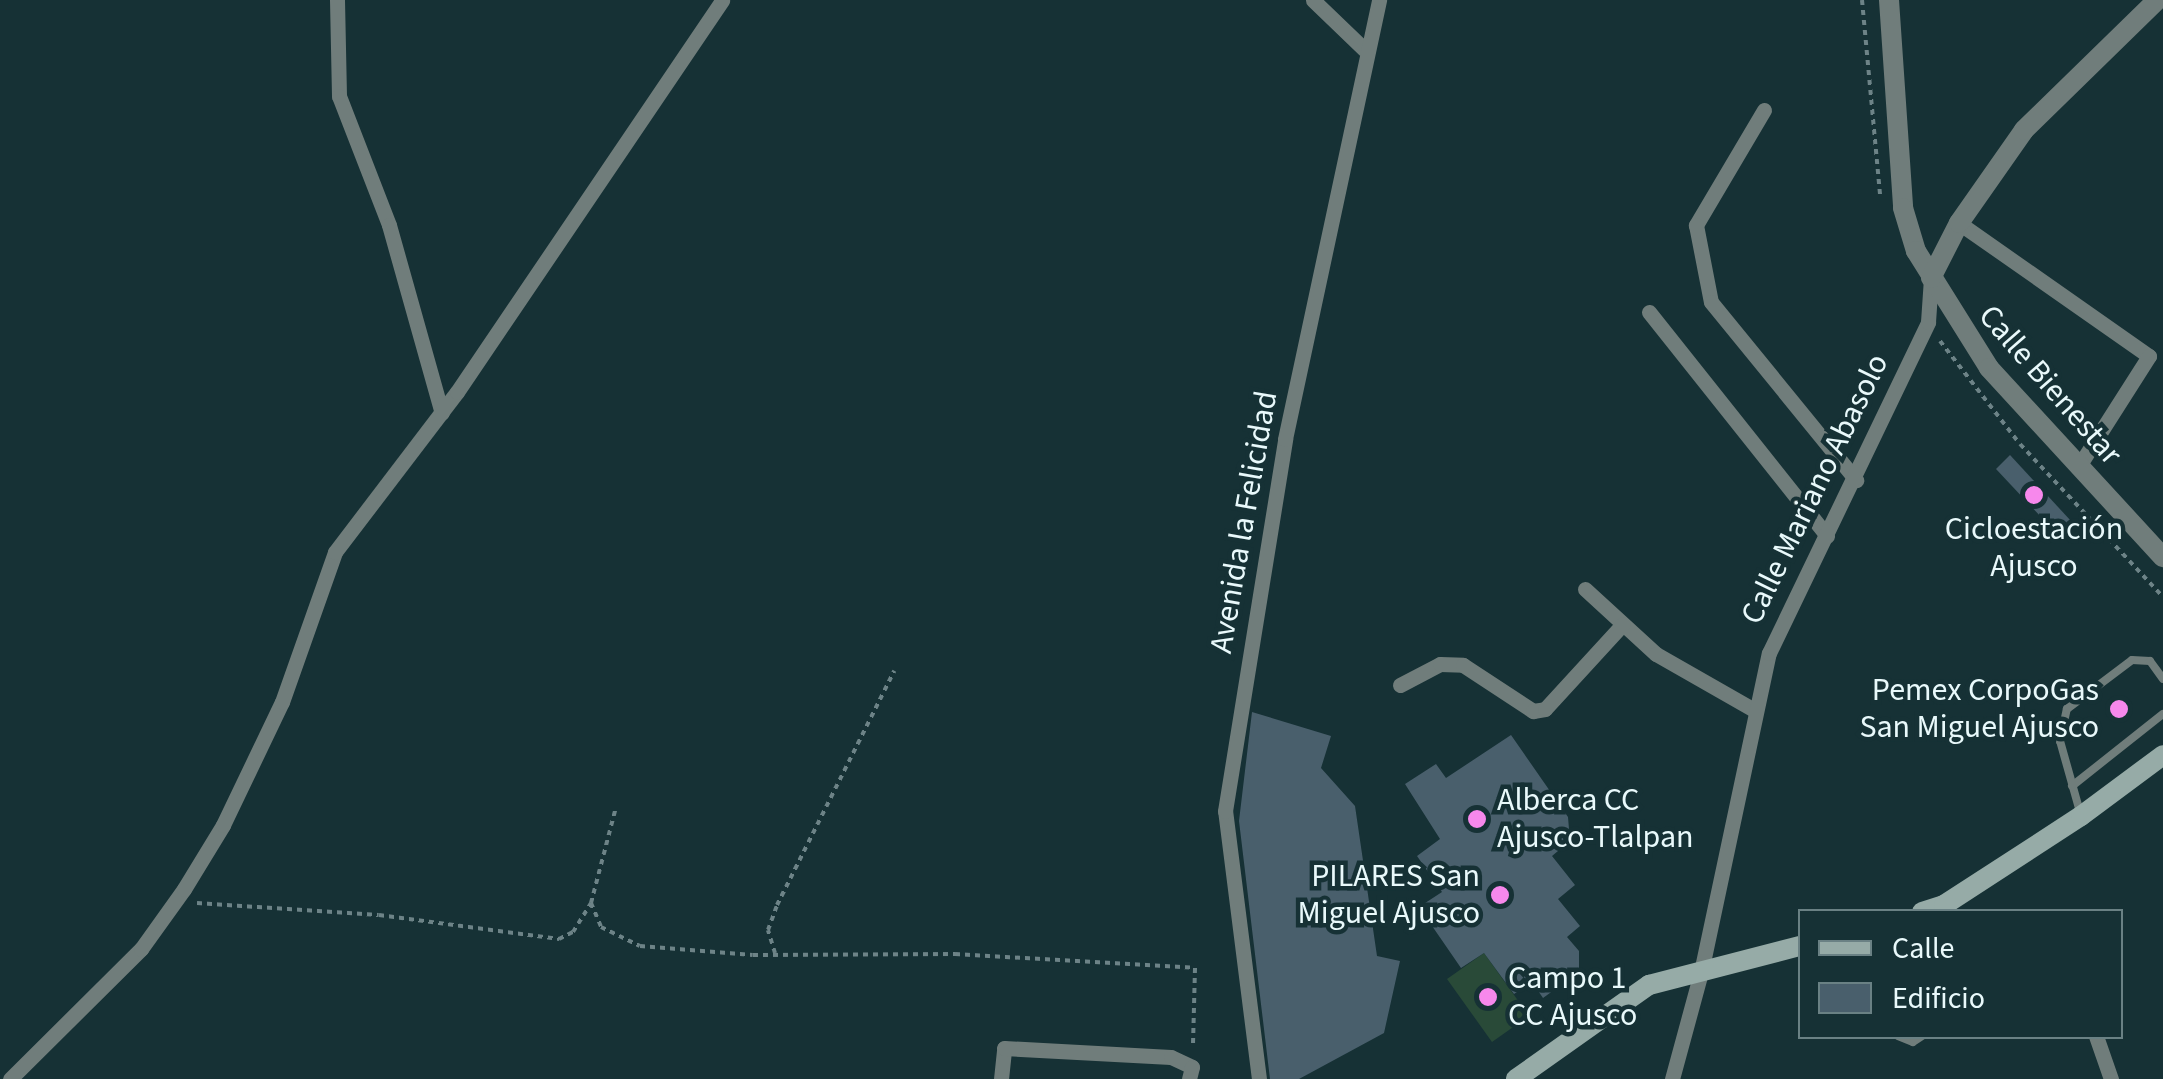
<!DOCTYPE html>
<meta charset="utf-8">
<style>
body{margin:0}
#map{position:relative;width:2163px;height:1079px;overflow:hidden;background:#163135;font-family:"Source Sans 3",sans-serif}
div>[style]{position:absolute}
.green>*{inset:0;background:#294a38}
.building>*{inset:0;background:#495f6c}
.path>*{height:4px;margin-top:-2px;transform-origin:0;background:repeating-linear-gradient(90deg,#6d8387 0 5px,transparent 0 10px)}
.service>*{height:8px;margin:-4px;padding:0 4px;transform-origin:4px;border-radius:4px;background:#707d7b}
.minor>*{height:15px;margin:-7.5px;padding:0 7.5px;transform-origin:7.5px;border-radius:7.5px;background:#707d7b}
.tertiary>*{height:20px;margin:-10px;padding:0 10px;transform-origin:10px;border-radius:10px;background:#707d7b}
.secondary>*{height:20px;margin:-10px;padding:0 10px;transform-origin:10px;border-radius:10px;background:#96aba7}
.dots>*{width:28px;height:28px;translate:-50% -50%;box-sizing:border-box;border:5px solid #163135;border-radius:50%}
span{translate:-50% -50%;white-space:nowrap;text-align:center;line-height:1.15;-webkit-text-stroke:9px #163135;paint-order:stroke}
.street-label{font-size:32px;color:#e9f9fb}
.poi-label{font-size:32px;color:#e9f9fb}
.right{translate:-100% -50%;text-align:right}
.left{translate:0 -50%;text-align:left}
.legend{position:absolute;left:1798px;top:909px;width:325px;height:130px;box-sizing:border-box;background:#163135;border:2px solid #6a8184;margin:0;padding:12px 18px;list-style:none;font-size:30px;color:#e9f9fb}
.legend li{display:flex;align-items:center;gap:20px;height:50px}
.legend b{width:50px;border:2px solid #6a8184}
</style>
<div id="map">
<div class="green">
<div style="clip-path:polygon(1484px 953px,1529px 1016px,1492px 1042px,1447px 979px)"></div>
</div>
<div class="building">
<div style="clip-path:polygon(2010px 455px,2071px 521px,2057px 534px,1996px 469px)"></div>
<div style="clip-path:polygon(1252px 712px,1331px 736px,1321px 768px,1355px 806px,1377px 956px,1400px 961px,1384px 1033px,1299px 1079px,1270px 1079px,1239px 821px)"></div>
<div style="clip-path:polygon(1511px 735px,1568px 817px,1570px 841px,1552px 856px,1575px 885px,1558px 899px,1580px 926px,1567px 937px,1579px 951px,1579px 972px,1543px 998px,1532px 982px,1514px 994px,1484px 953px,1461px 968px,1419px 907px,1442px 892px,1417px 856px,1440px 839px,1405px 784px,1436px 764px,1446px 778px)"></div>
</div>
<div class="path">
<div style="left:1862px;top:0;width:195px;rotate:84.7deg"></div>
<div style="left:1940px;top:341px;width:130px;rotate:52.2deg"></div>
<div style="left:2020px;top:444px;width:209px;rotate:46.9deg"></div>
<div style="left:197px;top:903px;width:182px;rotate:3.8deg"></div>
<div style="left:379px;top:915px;width:182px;rotate:7.6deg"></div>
<div style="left:559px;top:939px;width:16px;rotate:-27deg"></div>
<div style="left:573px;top:932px;width:34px;rotate:-58deg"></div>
<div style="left:591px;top:903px;width:99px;rotate:-75.4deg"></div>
<div style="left:591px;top:903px;width:26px;rotate:67deg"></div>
<div style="left:601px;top:927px;width:43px;rotate:26deg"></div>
<div style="left:640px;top:946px;width:113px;rotate:4.6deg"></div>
<div style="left:753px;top:955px;width:202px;rotate:-0.3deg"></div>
<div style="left:955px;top:954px;width:240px;rotate:3.3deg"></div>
<div style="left:1195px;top:968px;width:79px;rotate:91.5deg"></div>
<div style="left:775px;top:953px;width:24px;rotate:-107deg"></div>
<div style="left:768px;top:930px;width:27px;rotate:-70deg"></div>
<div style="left:777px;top:905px;width:262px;rotate:-63.4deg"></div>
</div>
<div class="service">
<div style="left:2072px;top:786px;width:116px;rotate:-38.4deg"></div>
<div style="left:2080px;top:812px;width:74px;rotate:-105.7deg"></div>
<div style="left:2060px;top:741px;width:33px;rotate:-78deg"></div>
<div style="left:2067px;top:709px;width:81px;rotate:-37deg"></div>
<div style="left:2132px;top:660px;width:18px;rotate:3deg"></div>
<div style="left:2150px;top:661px;width:22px;rotate:54deg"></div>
<div style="left:1898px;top:1036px;width:16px;rotate:22deg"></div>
<div style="left:1913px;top:1042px;width:11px;rotate:-34deg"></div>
</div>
<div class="minor">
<div style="left:337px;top:0;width:96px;rotate:88.8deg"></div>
<div style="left:339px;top:96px;width:138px;rotate:68.8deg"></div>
<div style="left:389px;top:225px;width:195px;rotate:74.3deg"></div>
<div style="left:1313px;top:0;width:71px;rotate:43.9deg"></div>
<div style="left:1764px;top:110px;width:134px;rotate:120.6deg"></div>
<div style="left:1696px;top:225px;width:78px;rotate:79deg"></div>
<div style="left:1711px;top:302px;width:230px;rotate:50.8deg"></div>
<div style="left:1959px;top:223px;width:232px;rotate:35deg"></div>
<div style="left:2149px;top:356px;width:130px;rotate:122.5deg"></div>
<div style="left:1649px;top:312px;width:286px;rotate:51.5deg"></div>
<div style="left:1585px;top:589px;width:96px;rotate:42.5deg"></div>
<div style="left:1656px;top:654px;width:115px;rotate:29.7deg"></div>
<div style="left:1400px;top:685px;width:45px;rotate:-27.7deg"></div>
<div style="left:1440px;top:664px;width:23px;rotate:2deg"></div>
<div style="left:1463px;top:665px;width:84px;rotate:33.3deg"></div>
<div style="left:1533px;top:711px;width:12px;rotate:-9deg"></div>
<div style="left:1545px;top:709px;width:115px;rotate:-47.5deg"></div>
<div style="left:2096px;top:1036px;width:46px;rotate:70.8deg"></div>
<div style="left:10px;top:1079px;width:185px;rotate:-44.8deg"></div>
<div style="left:141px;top:949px;width:74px;rotate:-54.4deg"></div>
<div style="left:184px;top:889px;width:75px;rotate:-58.6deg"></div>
<div style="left:223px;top:825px;width:136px;rotate:-64.4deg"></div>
<div style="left:282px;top:702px;width:159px;rotate:-70.5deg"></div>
<div style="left:335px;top:552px;width:201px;rotate:-52.7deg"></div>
<div style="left:457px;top:392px;width:473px;rotate:-55.9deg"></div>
<div style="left:1001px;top:1079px;width:31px;rotate:-84deg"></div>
<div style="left:1004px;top:1048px;width:167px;rotate:3.1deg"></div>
<div style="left:1171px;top:1057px;width:23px;rotate:25deg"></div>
<div style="left:1192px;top:1067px;width:12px;rotate:104deg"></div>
<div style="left:1259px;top:1079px;width:270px;rotate:-97.2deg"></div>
<div style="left:1225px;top:811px;width:377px;rotate:-80.8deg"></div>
<div style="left:1285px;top:439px;width:449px;rotate:-77.9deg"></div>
<div style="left:1672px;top:1079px;width:111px;rotate:-74.8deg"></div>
<div style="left:1701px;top:972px;width:326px;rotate:-78deg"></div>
<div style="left:1769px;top:653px;width:367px;rotate:-64.3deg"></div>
<div style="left:1928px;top:322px;width:44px;rotate:-86.1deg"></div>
</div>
<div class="tertiary">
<div style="left:1889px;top:0;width:208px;rotate:86.1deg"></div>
<div style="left:1903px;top:208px;width:45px;rotate:73.2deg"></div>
<div style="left:1916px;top:251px;width:138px;rotate:58deg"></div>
<div style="left:1989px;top:368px;width:257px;rotate:47.4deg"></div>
<div style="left:1931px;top:278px;width:62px;rotate:-63deg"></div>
<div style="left:1959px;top:223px;width:113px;rotate:-55deg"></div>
<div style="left:2024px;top:130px;width:186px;rotate:-44.3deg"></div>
</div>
<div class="secondary">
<div style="left:1922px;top:912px;width:23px;rotate:-18deg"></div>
<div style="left:1944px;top:905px;width:163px;rotate:-33deg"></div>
<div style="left:2081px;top:816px;width:102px;rotate:-36.6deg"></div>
<div style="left:1516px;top:1079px;width:163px;rotate:-35.3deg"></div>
<div style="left:1649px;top:985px;width:156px;rotate:-14.5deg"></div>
</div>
<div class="dots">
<div style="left:2034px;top:495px;background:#f788ec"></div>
<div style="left:2119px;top:709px;background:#f788ec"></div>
<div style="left:1477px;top:819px;background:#f788ec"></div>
<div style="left:1500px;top:895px;background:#f788ec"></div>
<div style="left:1488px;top:997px;background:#f788ec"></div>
</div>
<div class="street-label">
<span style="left:2050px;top:385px;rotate:49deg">Calle Bienestar</span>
<span style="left:1815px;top:489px;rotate:-64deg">Calle Mariano Abasolo</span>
<span style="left:1244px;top:522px;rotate:-80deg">Avenida la Felicidad</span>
</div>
<div class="poi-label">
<span style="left:2034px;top:548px">Cicloestación<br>Ajusco</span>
<span class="right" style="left:2099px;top:709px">Pemex CorpoGas<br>San Miguel Ajusco</span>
<span class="left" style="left:1497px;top:819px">Alberca CC<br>Ajusco-Tlalpan</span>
<span class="right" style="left:1480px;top:895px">PILARES San<br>Miguel Ajusco</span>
<span class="left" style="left:1508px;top:997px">Campo 1<br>CC Ajusco</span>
</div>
<ul class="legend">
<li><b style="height:12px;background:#96aba7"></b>Calle</li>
<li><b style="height:28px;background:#495f6c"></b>Edificio</li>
</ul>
</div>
